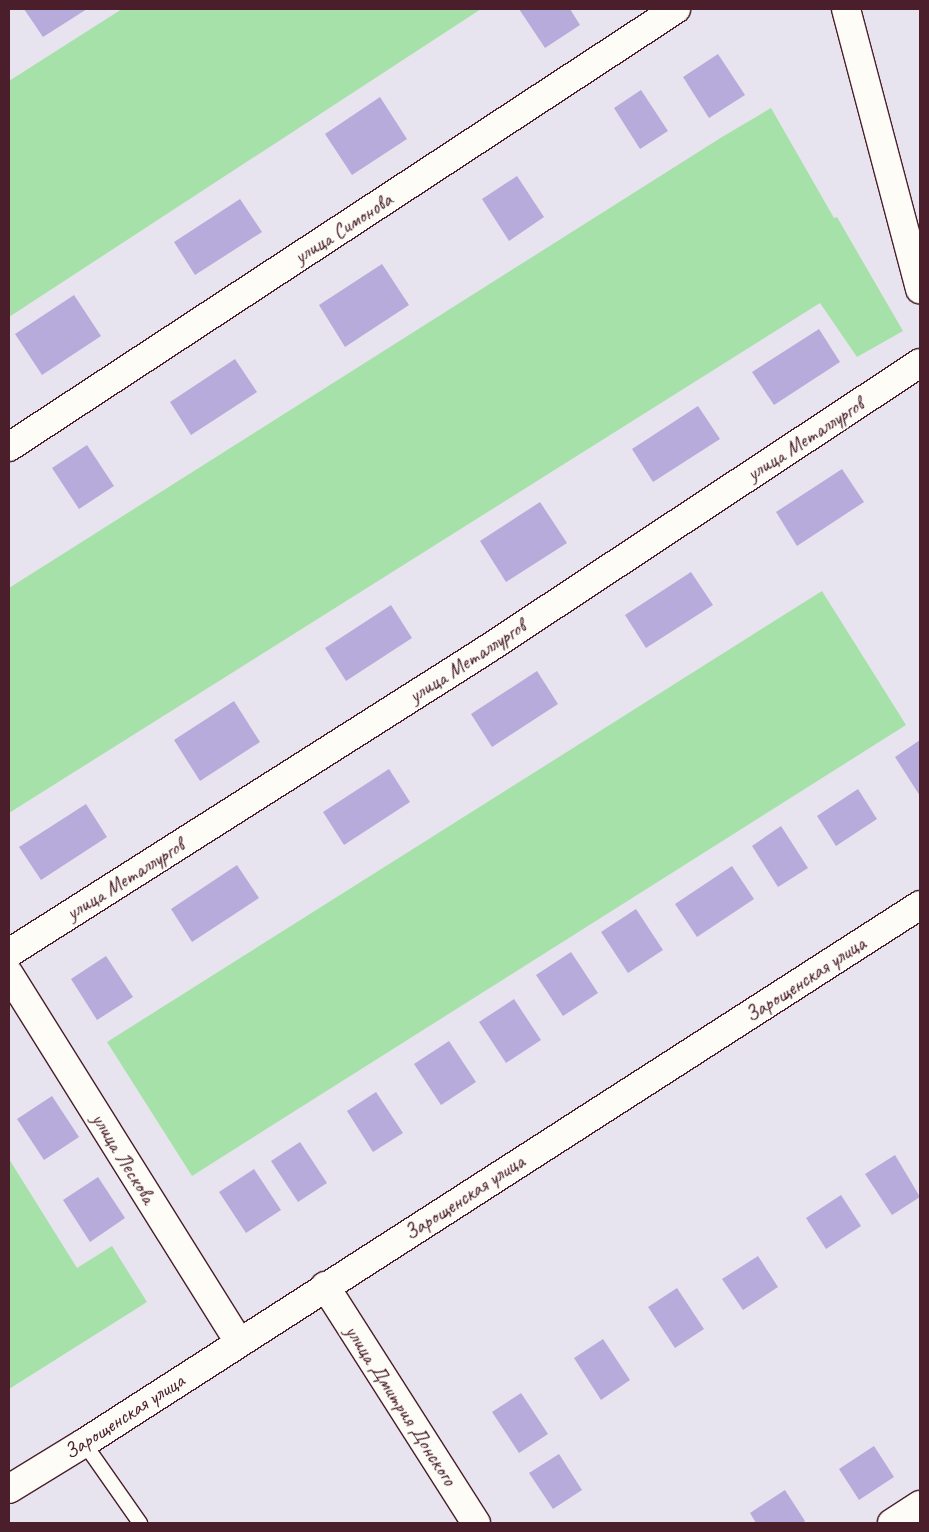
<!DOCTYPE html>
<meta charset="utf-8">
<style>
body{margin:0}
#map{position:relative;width:929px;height:1532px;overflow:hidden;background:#e8e4ef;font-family:Caveat,sans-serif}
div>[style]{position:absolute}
.green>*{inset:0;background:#a5e1a8}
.building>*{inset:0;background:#b7abdb}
.roads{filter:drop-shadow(1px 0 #4a1f2b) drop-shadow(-1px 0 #4a1f2b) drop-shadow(0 1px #4a1f2b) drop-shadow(0 -1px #4a1f2b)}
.service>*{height:14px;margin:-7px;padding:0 7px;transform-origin:7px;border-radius:7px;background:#fdfcf7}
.minor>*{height:28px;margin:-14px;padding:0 14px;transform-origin:14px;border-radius:14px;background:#fdfcf7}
.tertiary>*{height:28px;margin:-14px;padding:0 14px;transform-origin:14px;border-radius:14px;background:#fdfcf7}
span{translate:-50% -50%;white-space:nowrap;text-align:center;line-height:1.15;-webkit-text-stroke:4px #fdfcf7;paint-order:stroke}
.street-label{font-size:21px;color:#4a1f2b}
.frame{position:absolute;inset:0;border:10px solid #4a1f2b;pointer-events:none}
</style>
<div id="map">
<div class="green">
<div style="clip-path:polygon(122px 9px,481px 9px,9px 317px,9px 81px)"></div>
<div style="clip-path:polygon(771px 108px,834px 218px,837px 217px,903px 331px,857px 357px,820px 303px,9px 813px,9px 588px,722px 137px)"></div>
<div style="clip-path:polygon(822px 591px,906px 725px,192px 1176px,107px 1042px)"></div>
<div style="clip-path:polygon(9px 1159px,77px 1268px,112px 1246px,147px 1302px,9px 1389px)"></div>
</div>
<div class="building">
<div style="clip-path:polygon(24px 9px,87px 9px,43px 37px)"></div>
<div style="clip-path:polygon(519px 9px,570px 9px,580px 25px,545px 48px)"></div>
<div style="clip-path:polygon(718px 54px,745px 95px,709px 118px,683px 77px)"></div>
<div style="clip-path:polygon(641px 90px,668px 131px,640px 149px,614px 108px)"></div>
<div style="clip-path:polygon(380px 97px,407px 139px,352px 175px,325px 134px)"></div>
<div style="clip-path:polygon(517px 176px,544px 217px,509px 241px,482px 199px)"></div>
<div style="clip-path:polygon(240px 199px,262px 232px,195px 275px,174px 242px)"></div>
<div style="clip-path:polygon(382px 264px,409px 305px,345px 347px,319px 305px)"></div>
<div style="clip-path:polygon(74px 295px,101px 336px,42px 375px,15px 334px)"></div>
<div style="clip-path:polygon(819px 329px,840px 362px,774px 405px,752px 372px)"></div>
<div style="clip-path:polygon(235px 359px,257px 392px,191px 435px,170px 402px)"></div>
<div style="clip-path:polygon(698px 406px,720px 439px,653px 482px,632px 449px)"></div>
<div style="clip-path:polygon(87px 445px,114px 486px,79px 509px,52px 468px)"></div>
<div style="clip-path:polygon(842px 469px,864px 502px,797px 546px,776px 512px)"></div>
<div style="clip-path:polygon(540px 502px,567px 543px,506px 582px,480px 541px)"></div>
<div style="clip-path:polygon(691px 572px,713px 605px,646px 648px,625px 615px)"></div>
<div style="clip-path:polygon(391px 605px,412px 638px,346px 681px,325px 648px)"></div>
<div style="clip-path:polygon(537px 671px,558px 704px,492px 747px,471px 714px)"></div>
<div style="clip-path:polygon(234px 701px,260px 742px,200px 781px,174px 740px)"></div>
<div style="clip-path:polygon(920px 740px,920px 796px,895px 757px)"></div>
<div style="clip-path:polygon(389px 769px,410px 802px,344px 845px,323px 812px)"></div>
<div style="clip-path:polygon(858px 789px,877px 819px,836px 846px,817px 816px)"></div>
<div style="clip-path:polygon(86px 804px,107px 837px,41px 880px,19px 847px)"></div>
<div style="clip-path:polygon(781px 826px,808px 868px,778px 887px,752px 846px)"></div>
<div style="clip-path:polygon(237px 865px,259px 898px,192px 942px,171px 909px)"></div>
<div style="clip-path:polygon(732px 866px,754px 899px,697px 937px,675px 904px)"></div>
<div style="clip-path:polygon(636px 909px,663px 950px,628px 973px,601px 932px)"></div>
<div style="clip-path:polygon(571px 952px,598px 993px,563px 1016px,536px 975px)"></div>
<div style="clip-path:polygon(106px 956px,133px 997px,97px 1020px,71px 979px)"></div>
<div style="clip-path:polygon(514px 999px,541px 1040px,506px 1063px,479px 1022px)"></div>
<div style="clip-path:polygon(449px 1041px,476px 1082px,441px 1105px,414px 1064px)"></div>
<div style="clip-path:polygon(376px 1092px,403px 1133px,373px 1152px,347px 1111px)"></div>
<div style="clip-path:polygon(52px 1096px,79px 1137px,44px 1160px,17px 1119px)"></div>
<div style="clip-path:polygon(300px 1142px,327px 1183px,298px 1202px,271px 1161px)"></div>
<div style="clip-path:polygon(895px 1155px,920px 1197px,892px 1215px,865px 1174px)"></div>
<div style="clip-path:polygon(254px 1169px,281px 1210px,246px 1233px,219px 1192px)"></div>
<div style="clip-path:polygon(98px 1177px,125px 1218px,90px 1242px,63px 1200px)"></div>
<div style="clip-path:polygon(841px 1195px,861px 1226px,826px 1249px,806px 1218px)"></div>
<div style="clip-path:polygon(758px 1256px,778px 1287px,743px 1310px,722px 1279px)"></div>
<div style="clip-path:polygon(677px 1288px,704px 1329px,675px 1348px,648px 1307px)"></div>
<div style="clip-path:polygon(603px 1339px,630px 1380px,601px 1400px,574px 1358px)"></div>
<div style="clip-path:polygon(521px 1393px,548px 1434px,519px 1453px,492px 1412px)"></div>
<div style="clip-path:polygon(874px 1446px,894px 1477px,859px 1500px,839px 1469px)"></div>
<div style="clip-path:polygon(559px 1454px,582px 1490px,553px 1509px,529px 1473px)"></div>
<div style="clip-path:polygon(785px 1490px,805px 1521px,802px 1523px,756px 1523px,750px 1513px)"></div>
</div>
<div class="roads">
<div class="service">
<div style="left:84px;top:1443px;width:98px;rotate:55deg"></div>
</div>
<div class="minor">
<div style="left:846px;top:9px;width:290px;rotate:75.2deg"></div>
<div style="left:9px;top:447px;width:798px;rotate:-33.29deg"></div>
<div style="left:9px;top:953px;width:565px;rotate:-32.42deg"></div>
<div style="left:486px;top:650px;width:520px;rotate:-33.48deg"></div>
<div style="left:9px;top:974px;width:434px;rotate:58deg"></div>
<div style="left:325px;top:1286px;width:281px;rotate:57.5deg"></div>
<div style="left:892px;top:1523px;width:33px;rotate:-33deg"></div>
</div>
<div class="tertiary">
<div style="left:9px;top:1489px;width:88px;rotate:-31.5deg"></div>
<div style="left:84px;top:1443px;width:994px;rotate:-32.76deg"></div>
</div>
</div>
<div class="street-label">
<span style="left:343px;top:228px;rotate:-33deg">улица Симонова</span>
<span style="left:805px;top:439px;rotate:-33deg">улица Металлургов</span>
<span style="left:467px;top:661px;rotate:-33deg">улица Металлургов</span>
<span style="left:125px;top:879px;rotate:-32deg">улица Металлургов</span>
<span style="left:805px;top:979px;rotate:-33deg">Зарощенская улица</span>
<span style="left:124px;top:1158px;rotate:58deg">улица Лескова</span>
<span style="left:464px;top:1197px;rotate:-33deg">Зарощенская улица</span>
<span style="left:401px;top:1405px;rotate:57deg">улица Дмитрия Донского</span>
<span style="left:124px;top:1416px;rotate:-33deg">Зарощенская улица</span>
</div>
<div class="frame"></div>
</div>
